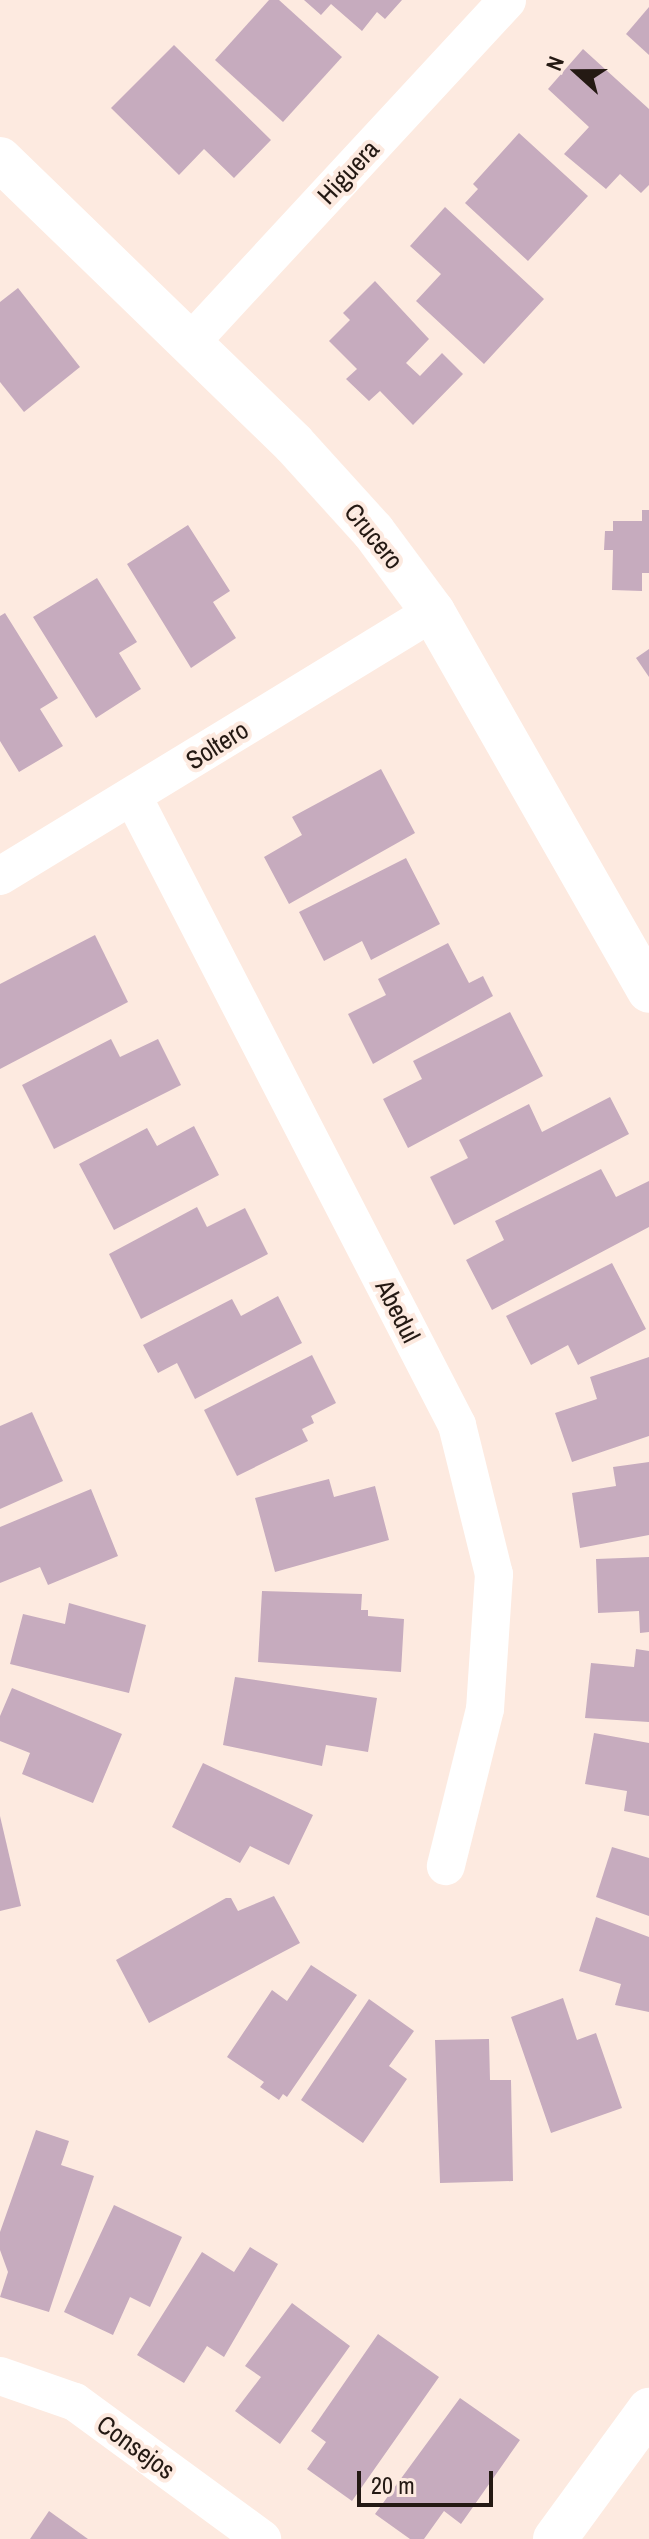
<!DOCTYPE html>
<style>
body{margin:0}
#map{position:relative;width:649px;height:2539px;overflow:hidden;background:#fdeae0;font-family:"Archivo Narrow",sans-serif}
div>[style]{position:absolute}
.building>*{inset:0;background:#c6abbe}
.street>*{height:38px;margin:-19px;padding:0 19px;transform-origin:19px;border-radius:19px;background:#fff}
.secondary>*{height:44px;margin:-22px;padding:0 22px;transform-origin:22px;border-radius:22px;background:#fff}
span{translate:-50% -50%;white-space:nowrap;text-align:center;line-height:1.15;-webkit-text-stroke:8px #fdeae0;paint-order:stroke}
.street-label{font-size:26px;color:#241913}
.north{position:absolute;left:537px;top:32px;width:80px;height:80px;-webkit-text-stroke:6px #fdeae0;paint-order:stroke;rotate:291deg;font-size:22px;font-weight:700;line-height:32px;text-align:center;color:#241913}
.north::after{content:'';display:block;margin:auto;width:28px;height:36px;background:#241913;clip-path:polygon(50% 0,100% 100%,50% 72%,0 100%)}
.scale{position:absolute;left:357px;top:2471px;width:136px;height:36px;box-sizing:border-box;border:4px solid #241913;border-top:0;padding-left:10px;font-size:24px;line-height:28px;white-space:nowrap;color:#241913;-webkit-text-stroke:6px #fdeae0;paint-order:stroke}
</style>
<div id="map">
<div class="building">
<div style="clip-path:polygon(269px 0,279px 0,342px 57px,283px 122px,215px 60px)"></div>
<div style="clip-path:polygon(304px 0,402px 0,385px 19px,377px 12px,362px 31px,331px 4px,321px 15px)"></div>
<div style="clip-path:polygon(649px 7px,649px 55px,626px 34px)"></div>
<div style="clip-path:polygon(174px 45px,271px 140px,234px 178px,204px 149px,179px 175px,111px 108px)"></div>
<div style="clip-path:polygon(583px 49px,649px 109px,649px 185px,641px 193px,620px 174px,606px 189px,564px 154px,589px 127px,548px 89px)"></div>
<div style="clip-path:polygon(519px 133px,588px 196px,528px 261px,465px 203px,478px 189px,473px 184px)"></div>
<div style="clip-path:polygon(445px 207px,544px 299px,484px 364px,416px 301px,441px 274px,410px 246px)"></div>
<div style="clip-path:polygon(375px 281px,429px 339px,406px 363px,420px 376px,442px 353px,463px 374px,413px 425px,380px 391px,369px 401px,346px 379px,357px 369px,329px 341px,350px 320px,343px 313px)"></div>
<div style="clip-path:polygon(18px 288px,80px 367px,24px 412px,0 382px,0 302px)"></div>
<div style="clip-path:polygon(642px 510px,649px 510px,649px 573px,642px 573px,642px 591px,612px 590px,613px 550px,604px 550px,605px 531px,613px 531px,613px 521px,642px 521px)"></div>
<div style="clip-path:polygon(188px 525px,230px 591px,213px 602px,236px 638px,191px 668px,127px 564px)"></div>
<div style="clip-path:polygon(97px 578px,137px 642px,119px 653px,141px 689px,96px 718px,33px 617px)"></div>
<div style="clip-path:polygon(5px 613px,58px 698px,40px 709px,63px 746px,19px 772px,0 741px,0 616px)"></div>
<div style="clip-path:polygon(649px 649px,649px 677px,636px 658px)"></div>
<div style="clip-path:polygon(381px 769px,415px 833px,289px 904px,264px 857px,302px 835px,292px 817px)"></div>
<div style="clip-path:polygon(406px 858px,440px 924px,371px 960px,362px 941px,324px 961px,299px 912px)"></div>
<div style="clip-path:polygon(95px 935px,128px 1002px,0 1069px,0 984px)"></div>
<div style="clip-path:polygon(448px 943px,469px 983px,483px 976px,493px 996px,373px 1064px,348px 1014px,386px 995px,378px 979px)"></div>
<div style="clip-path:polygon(510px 1012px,543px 1076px,408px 1148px,383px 1099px,422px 1079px,413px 1061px)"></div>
<div style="clip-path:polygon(111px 1039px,120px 1057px,158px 1039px,181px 1085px,54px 1149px,22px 1085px)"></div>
<div style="clip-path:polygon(610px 1097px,629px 1134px,454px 1225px,430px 1177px,468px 1158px,459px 1140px,529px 1104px,542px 1132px)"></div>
<div style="clip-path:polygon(194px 1126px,219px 1175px,114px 1230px,79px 1164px,147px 1128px,157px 1146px)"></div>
<div style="clip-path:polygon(601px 1169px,616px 1197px,649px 1181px,649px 1227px,492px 1310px,466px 1260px,504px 1240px,495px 1221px)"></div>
<div style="clip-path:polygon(197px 1207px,207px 1227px,245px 1208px,268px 1254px,141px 1319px,109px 1254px)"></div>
<div style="clip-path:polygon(612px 1263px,646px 1329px,578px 1365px,568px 1345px,531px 1365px,506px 1316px)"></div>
<div style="clip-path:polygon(278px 1296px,302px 1343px,195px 1399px,177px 1363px,158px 1373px,143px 1345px,232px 1299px,241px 1316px)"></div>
<div style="clip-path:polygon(312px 1355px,336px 1403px,311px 1416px,314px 1423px,302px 1429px,308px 1441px,237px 1476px,204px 1410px)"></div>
<div style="clip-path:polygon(649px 1357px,649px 1436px,572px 1462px,555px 1413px,597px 1399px,590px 1377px)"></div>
<div style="clip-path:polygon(32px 1412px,63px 1481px,0 1509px,0 1426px)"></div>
<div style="clip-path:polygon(649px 1462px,649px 1535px,580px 1548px,572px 1493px,616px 1486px,613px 1467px)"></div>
<div style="clip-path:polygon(329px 1479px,334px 1497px,375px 1486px,389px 1540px,275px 1572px,255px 1498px)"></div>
<div style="clip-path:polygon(91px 1489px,118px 1556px,48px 1585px,40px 1567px,0 1583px,0 1527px)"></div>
<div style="clip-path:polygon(649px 1557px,649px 1632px,640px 1633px,639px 1611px,598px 1613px,596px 1559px)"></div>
<div style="clip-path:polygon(262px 1591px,362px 1594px,361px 1610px,368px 1610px,368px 1616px,404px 1619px,401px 1672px,258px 1662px)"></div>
<div style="clip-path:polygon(69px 1603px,146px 1625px,129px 1693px,10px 1664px,23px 1614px,65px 1624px)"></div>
<div style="clip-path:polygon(636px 1649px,649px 1651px,649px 1722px,585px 1718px,591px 1663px,634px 1667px)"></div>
<div style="clip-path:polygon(235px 1677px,377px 1698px,368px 1752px,326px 1745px,322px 1766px,223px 1745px)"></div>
<div style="clip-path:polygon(12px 1688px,122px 1734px,93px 1803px,22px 1774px,30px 1753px,0 1741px,0 1716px)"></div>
<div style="clip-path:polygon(594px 1733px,649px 1743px,649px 1816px,624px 1811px,627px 1791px,585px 1784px)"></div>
<div style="clip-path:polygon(203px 1763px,313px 1815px,289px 1865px,250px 1846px,240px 1863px,172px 1827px)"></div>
<div style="clip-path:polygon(0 1816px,21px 1906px,0 1911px)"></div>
<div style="clip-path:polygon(612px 1847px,649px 1858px,649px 1916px,596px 1897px)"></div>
<div style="clip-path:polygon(274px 1896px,300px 1943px,149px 2023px,116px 1960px,226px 1898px,231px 1898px,238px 1911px)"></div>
<div style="clip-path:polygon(596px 1917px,649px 1937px,649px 2012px,615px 2005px,621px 1984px,579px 1971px)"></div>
<div style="clip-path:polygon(311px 1965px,357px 1995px,287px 2097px,283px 2094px,279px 2100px,260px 2087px,264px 2082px,227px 2057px,272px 1990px,287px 2001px)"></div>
<div style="clip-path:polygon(563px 1998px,577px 2040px,596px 2033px,622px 2108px,551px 2133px,511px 2017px)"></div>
<div style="clip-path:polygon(369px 1999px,414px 2031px,389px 2066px,407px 2079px,363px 2143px,301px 2100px)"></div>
<div style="clip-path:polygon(489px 2039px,490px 2080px,511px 2080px,513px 2181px,440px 2183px,435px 2040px)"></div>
<div style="clip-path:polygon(36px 2130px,69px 2141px,61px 2165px,94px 2176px,49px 2312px,0 2297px,8px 2272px,0 2250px,0 2232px)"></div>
<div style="clip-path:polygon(114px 2205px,182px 2237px,150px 2307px,130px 2297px,113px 2335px,64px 2312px)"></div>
<div style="clip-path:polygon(250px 2247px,278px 2264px,224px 2357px,207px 2346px,184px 2383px,137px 2355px,202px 2252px,234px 2272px)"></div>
<div style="clip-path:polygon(292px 2303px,350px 2346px,280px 2444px,235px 2411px,261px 2377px,245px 2366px)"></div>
<div style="clip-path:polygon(378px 2334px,439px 2377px,352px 2501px,307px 2469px,326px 2442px,311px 2431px)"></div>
<div style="clip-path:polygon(460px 2398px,520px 2440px,461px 2524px,444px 2511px,424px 2539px,410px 2539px,375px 2514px)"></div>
<div style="clip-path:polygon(49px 2511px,88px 2539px,30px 2539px)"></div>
</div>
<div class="street">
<div style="left:189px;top:344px;width:468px;rotate:-47.2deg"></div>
<div style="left:133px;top:797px;width:707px;rotate:62.71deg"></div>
<div style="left:457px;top:1425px;width:154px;rotate:76.1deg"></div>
<div style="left:494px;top:1574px;width:135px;rotate:93.8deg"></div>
<div style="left:485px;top:1709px;width:162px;rotate:104deg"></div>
<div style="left:0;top:876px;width:507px;rotate:-31.37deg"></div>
<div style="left:0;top:2376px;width:79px;rotate:19.1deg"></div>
<div style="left:75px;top:2402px;width:232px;rotate:36.2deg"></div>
</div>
<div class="secondary">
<div style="left:0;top:159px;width:409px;rotate:44.1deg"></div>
<div style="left:294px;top:444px;width:118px;rotate:47.8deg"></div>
<div style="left:373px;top:531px;width:101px;rotate:53.5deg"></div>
<div style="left:433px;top:612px;width:436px;rotate:60.3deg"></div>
<div style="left:555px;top:2539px;width:160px;rotate:-53.9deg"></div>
</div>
<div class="street-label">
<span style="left:348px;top:172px;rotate:-47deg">Higuera</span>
<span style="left:374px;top:536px;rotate:51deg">Crucero</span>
<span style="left:217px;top:745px;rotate:-32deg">Soltero</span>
<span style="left:398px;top:1311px;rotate:63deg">Abedul</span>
<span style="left:136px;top:2447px;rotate:36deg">Consejos</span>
</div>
<div class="north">N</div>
<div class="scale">20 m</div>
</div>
